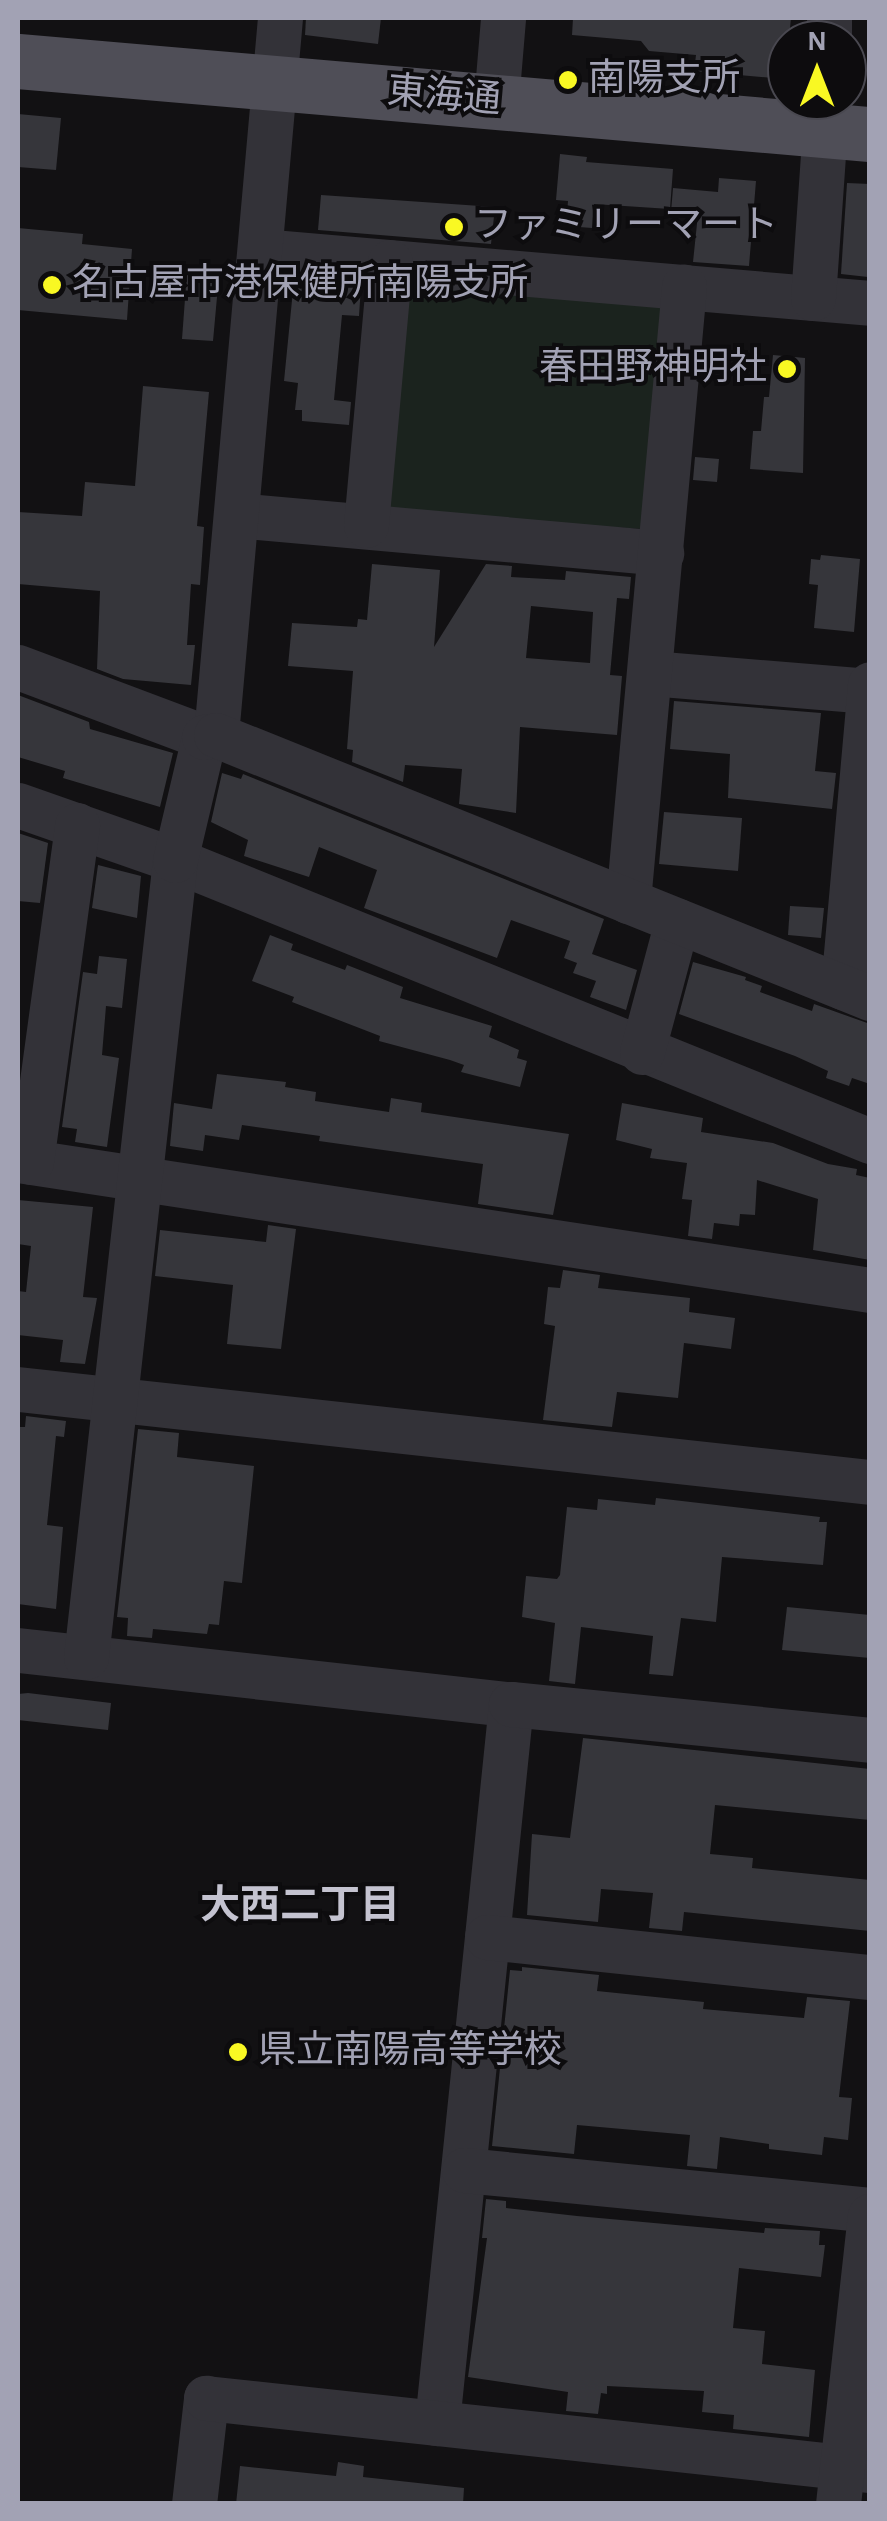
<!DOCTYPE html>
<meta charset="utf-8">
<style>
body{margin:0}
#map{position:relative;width:887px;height:2521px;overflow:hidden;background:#121113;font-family:"Alegreya Sans","Noto Sans JP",sans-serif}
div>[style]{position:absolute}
.green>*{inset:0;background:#1b231e}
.building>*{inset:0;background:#36363b}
.minor>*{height:45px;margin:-22.5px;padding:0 22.5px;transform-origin:22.5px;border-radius:22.5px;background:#333238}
.major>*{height:55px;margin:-27.5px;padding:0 27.5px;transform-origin:27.5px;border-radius:27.5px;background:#4f4e57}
.dots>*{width:28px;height:28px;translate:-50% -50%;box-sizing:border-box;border:5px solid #0d0c0e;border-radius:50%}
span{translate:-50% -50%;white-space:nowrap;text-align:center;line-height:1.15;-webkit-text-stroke:8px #0d0c0e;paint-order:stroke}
.poi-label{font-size:38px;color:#a2a2b4}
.left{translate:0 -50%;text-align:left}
.right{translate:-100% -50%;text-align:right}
.street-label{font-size:38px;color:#a2a2b4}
.neighbourhood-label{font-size:40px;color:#c4c3d0;font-weight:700}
.frame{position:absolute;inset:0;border:20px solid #a2a2b4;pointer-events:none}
.north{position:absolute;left:767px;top:20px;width:100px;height:100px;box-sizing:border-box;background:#0d0c0e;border:2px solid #494850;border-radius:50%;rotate:0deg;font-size:28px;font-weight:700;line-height:40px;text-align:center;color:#a2a2b4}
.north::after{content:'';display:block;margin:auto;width:35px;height:45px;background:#f9f823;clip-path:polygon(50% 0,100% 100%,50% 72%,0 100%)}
</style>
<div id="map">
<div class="green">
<div style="clip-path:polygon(408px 276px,660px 300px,668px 310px,644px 529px,386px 513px)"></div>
</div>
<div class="building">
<div style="clip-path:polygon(306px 18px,381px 18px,378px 44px,305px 35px)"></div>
<div style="clip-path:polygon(573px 18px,791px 18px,785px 79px,694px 71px,696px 55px,649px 51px,641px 41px,572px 35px)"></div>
<div style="clip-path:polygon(18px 114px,61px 118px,56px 170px,18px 167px)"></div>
<div style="clip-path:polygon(560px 154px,587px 157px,586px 162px,673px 169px,670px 209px,594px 204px,592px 228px,566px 226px,568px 201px,556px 200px)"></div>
<div style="clip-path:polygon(719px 178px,756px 181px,749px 266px,693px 262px,698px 214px,671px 212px,673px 188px,718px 192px)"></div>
<div style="clip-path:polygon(847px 183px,870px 184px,868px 277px,841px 274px)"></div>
<div style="clip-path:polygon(321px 195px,495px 207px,491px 244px,318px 230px)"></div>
<div style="clip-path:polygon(18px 228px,83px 234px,82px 244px,132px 249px,127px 320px,18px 310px)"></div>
<div style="clip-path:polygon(187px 272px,219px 275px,213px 341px,182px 339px)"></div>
<div style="clip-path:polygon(294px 280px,361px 286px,359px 316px,342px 315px,334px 400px,351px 402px,349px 425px,302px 421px,302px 410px,295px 410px,298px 383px,284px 381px)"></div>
<div style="clip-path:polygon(773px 355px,805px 358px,803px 473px,750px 469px,753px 431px,761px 431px,764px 397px,769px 397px)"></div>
<div style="clip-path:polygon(143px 386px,209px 392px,197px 526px,204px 527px,200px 585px,191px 584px,187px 645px,195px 645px,191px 685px,123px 679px,97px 669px,100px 591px,18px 584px,18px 512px,82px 516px,85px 482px,135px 486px)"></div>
<div style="clip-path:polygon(695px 457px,719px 459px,717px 482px,693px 480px)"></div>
<div style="clip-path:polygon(821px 555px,860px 559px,854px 632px,814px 628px,818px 585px,809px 584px,811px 559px,820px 560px)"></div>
<div style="clip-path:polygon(evenodd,372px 564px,440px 570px,434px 647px,486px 564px,512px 566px,511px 577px,565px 580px,566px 571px,631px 577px,629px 599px,617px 598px,610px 675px,622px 676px,617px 735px,520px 727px,516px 813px,459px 804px,462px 769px,405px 765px,403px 782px,352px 762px,353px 750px,347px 749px,353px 671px,288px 666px,292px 623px,357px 627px,358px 619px,367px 620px,372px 564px,531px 606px,593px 612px,590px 663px,526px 658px,531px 606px)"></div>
<div style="clip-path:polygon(18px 695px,89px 722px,90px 729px,173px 753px,160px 807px,63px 778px,65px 771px,18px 757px)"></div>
<div style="clip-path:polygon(674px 701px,821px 713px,815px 771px,836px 773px,832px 809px,728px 798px,730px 754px,670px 749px)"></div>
<div style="clip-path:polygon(222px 773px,241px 779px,243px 774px,604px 919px,592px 954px,637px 970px,626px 1010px,590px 997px,596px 981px,573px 973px,577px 963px,564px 958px,570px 941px,511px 920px,497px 958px,364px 908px,377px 870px,319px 847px,309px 877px,244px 856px,248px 840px,211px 822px)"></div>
<div style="clip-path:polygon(664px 812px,742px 818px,738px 871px,659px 864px)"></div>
<div style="clip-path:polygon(18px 833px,48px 843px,40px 903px,18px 901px)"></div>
<div style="clip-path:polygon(98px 865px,141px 876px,137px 918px,92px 908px)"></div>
<div style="clip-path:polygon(790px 906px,824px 908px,821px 938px,788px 935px)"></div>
<div style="clip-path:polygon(270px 935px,293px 944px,291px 950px,345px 970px,347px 965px,403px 987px,400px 998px,492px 1026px,489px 1037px,519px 1050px,517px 1058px,527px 1061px,520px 1087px,461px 1072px,464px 1065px,450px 1060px,379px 1041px,380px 1036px,292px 1002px,294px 997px,252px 981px)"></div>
<div style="clip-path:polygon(99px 956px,127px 959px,122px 1008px,106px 1006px,102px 1055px,119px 1058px,107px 1147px,75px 1142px,77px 1129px,62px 1127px,83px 972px,97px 974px)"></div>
<div style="clip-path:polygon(693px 962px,746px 977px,745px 980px,762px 986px,760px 992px,812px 1011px,814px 1004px,870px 1024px,870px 1084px,852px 1078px,849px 1086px,826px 1078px,828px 1071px,795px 1056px,679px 1014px)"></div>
<div style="clip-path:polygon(217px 1074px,286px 1082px,285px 1087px,316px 1092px,315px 1101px,389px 1112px,391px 1098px,422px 1103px,421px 1112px,569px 1134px,553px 1215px,478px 1204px,483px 1164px,319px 1141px,320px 1136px,242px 1125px,239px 1140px,205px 1135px,203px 1151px,170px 1146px,174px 1103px,212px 1109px)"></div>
<div style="clip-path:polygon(622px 1103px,703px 1118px,701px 1132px,773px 1143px,828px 1164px,857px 1169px,856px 1175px,870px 1178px,870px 1260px,813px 1250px,818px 1199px,757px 1180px,755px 1215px,740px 1214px,739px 1226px,714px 1223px,712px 1239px,688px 1236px,692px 1200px,682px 1199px,687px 1163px,650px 1158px,652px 1149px,616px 1140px)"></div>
<div style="clip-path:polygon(18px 1200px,93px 1207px,83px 1297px,97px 1298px,85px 1364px,60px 1362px,63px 1340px,18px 1335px,18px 1291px,26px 1292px,31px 1246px,18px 1244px)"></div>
<div style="clip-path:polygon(268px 1225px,296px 1229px,281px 1349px,227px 1344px,233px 1285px,155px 1276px,160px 1230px,266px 1242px)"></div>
<div style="clip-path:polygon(563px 1270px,600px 1275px,598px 1288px,690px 1298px,689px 1312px,735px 1318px,731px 1349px,684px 1343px,678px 1398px,617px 1392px,612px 1427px,543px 1420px,555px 1326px,544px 1324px,548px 1287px,560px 1288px)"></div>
<div style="clip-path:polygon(26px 1416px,66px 1421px,64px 1437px,56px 1436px,47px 1525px,63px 1527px,56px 1609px,18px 1604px,18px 1427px,25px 1427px)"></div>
<div style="clip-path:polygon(138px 1429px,179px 1433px,177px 1457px,254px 1466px,242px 1583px,224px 1581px,219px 1625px,209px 1624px,207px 1634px,153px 1629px,152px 1638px,127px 1636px,128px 1618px,117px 1617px)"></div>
<div style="clip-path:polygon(656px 1498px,820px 1517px,819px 1522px,827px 1522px,823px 1565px,722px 1557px,716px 1622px,681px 1618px,673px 1676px,649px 1674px,653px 1636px,581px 1627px,575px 1684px,549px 1681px,555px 1623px,522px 1617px,526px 1576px,557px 1579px,560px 1575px,567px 1507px,597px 1510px,598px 1499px,655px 1505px)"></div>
<div style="clip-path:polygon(787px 1607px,870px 1615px,870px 1658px,782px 1650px)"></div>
<div style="clip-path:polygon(28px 1693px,111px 1703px,108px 1730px,18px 1720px,18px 1694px)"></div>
<div style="clip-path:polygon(583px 1738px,870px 1769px,870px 1820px,715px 1805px,710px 1854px,753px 1858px,752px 1868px,870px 1880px,870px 1931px,684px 1912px,682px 1931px,649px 1928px,653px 1893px,601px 1889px,598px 1922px,527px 1915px,532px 1834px,570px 1838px)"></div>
<div style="clip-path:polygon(522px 1967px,599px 1975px,597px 1991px,704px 2002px,703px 2009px,804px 2018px,807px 1997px,850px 2001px,839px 2097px,852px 2098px,848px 2140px,824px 2137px,822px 2155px,769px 2149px,769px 2144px,720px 2137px,717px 2169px,687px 2166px,690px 2135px,577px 2125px,574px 2154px,492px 2146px,510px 1970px,522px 1971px)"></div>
<div style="clip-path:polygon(486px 2199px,506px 2201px,506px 2208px,577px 2216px,764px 2233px,765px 2228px,820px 2231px,819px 2245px,825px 2245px,821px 2277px,739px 2268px,733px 2328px,765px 2331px,762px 2364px,815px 2370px,809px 2437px,733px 2429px,734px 2415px,702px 2412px,704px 2391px,607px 2386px,607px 2394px,601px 2393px,598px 2414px,566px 2411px,568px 2392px,468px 2377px,487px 2238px,482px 2238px)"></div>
<div style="clip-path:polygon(338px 2462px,364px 2466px,363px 2477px,464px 2488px,463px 2504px,236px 2504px,240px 2466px,336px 2476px)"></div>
</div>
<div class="minor">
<div style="left:829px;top:40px;width:22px;rotate:-90deg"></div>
<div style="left:496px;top:102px;width:84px;rotate:-85.2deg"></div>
<div style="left:260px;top:251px;width:612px;rotate:4.87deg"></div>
<div style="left:813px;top:298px;width:198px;rotate:-86deg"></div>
<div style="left:236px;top:515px;width:427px;rotate:5.1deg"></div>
<div style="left:366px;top:525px;width:264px;rotate:-84.8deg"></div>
<div style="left:18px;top:667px;width:199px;rotate:20.6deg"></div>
<div style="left:650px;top:673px;width:220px;rotate:4.7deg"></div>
<div style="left:216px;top:735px;width:720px;rotate:-84.9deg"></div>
<div style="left:18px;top:805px;width:166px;rotate:19.3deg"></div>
<div style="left:175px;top:860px;width:750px;rotate:22.01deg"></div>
<div style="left:628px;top:901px;width:617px;rotate:-84.79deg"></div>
<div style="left:843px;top:987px;width:304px;rotate:-84.9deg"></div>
<div style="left:642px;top:1052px;width:136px;rotate:-75deg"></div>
<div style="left:18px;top:1160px;width:862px;rotate:8.68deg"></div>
<div style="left:31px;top:1162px;width:340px;rotate:-82.2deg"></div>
<div style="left:18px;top:1389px;width:857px;rotate:6.23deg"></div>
<div style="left:18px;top:1650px;width:496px;rotate:6.3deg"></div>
<div style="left:511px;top:1704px;width:723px;rotate:95.88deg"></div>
<div style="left:86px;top:1657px;width:802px;rotate:-83.63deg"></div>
<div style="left:175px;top:860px;width:126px;rotate:-76.7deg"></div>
<div style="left:204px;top:737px;width:12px;rotate:-9deg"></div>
<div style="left:216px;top:735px;width:705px;rotate:21.91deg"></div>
<div style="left:511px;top:1704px;width:361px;rotate:5.7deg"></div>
<div style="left:487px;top:1937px;width:385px;rotate:6deg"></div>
<div style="left:464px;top:2170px;width:408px;rotate:5.6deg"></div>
<div style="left:194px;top:2504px;width:107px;rotate:-83.5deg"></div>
<div style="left:206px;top:2398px;width:668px;rotate:6.19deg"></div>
<div style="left:838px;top:2504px;width:290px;rotate:-83.7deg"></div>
</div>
<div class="major">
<div style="left:18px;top:61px;width:855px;rotate:4.9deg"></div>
</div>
<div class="dots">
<div style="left:568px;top:80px;background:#f9f823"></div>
<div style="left:454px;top:227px;background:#f9f823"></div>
<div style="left:52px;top:285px;background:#f9f823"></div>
<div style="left:787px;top:369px;background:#f9f823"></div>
<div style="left:238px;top:2052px;background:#f9f823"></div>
</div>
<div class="poi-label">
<span class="left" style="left:588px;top:80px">南陽支所</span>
<span class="left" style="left:474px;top:227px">ファミリーマート</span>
<span class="left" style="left:72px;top:285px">名古屋市港保健所南陽支所</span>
<span class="right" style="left:767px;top:369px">春田野神明社</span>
<span class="left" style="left:258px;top:2052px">県立南陽高等学校</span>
</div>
<div class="street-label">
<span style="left:444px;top:97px;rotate:5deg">東海通</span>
</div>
<div class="neighbourhood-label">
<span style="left:300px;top:1906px">大西二丁目</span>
</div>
<div class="frame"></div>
<div class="north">N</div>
</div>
